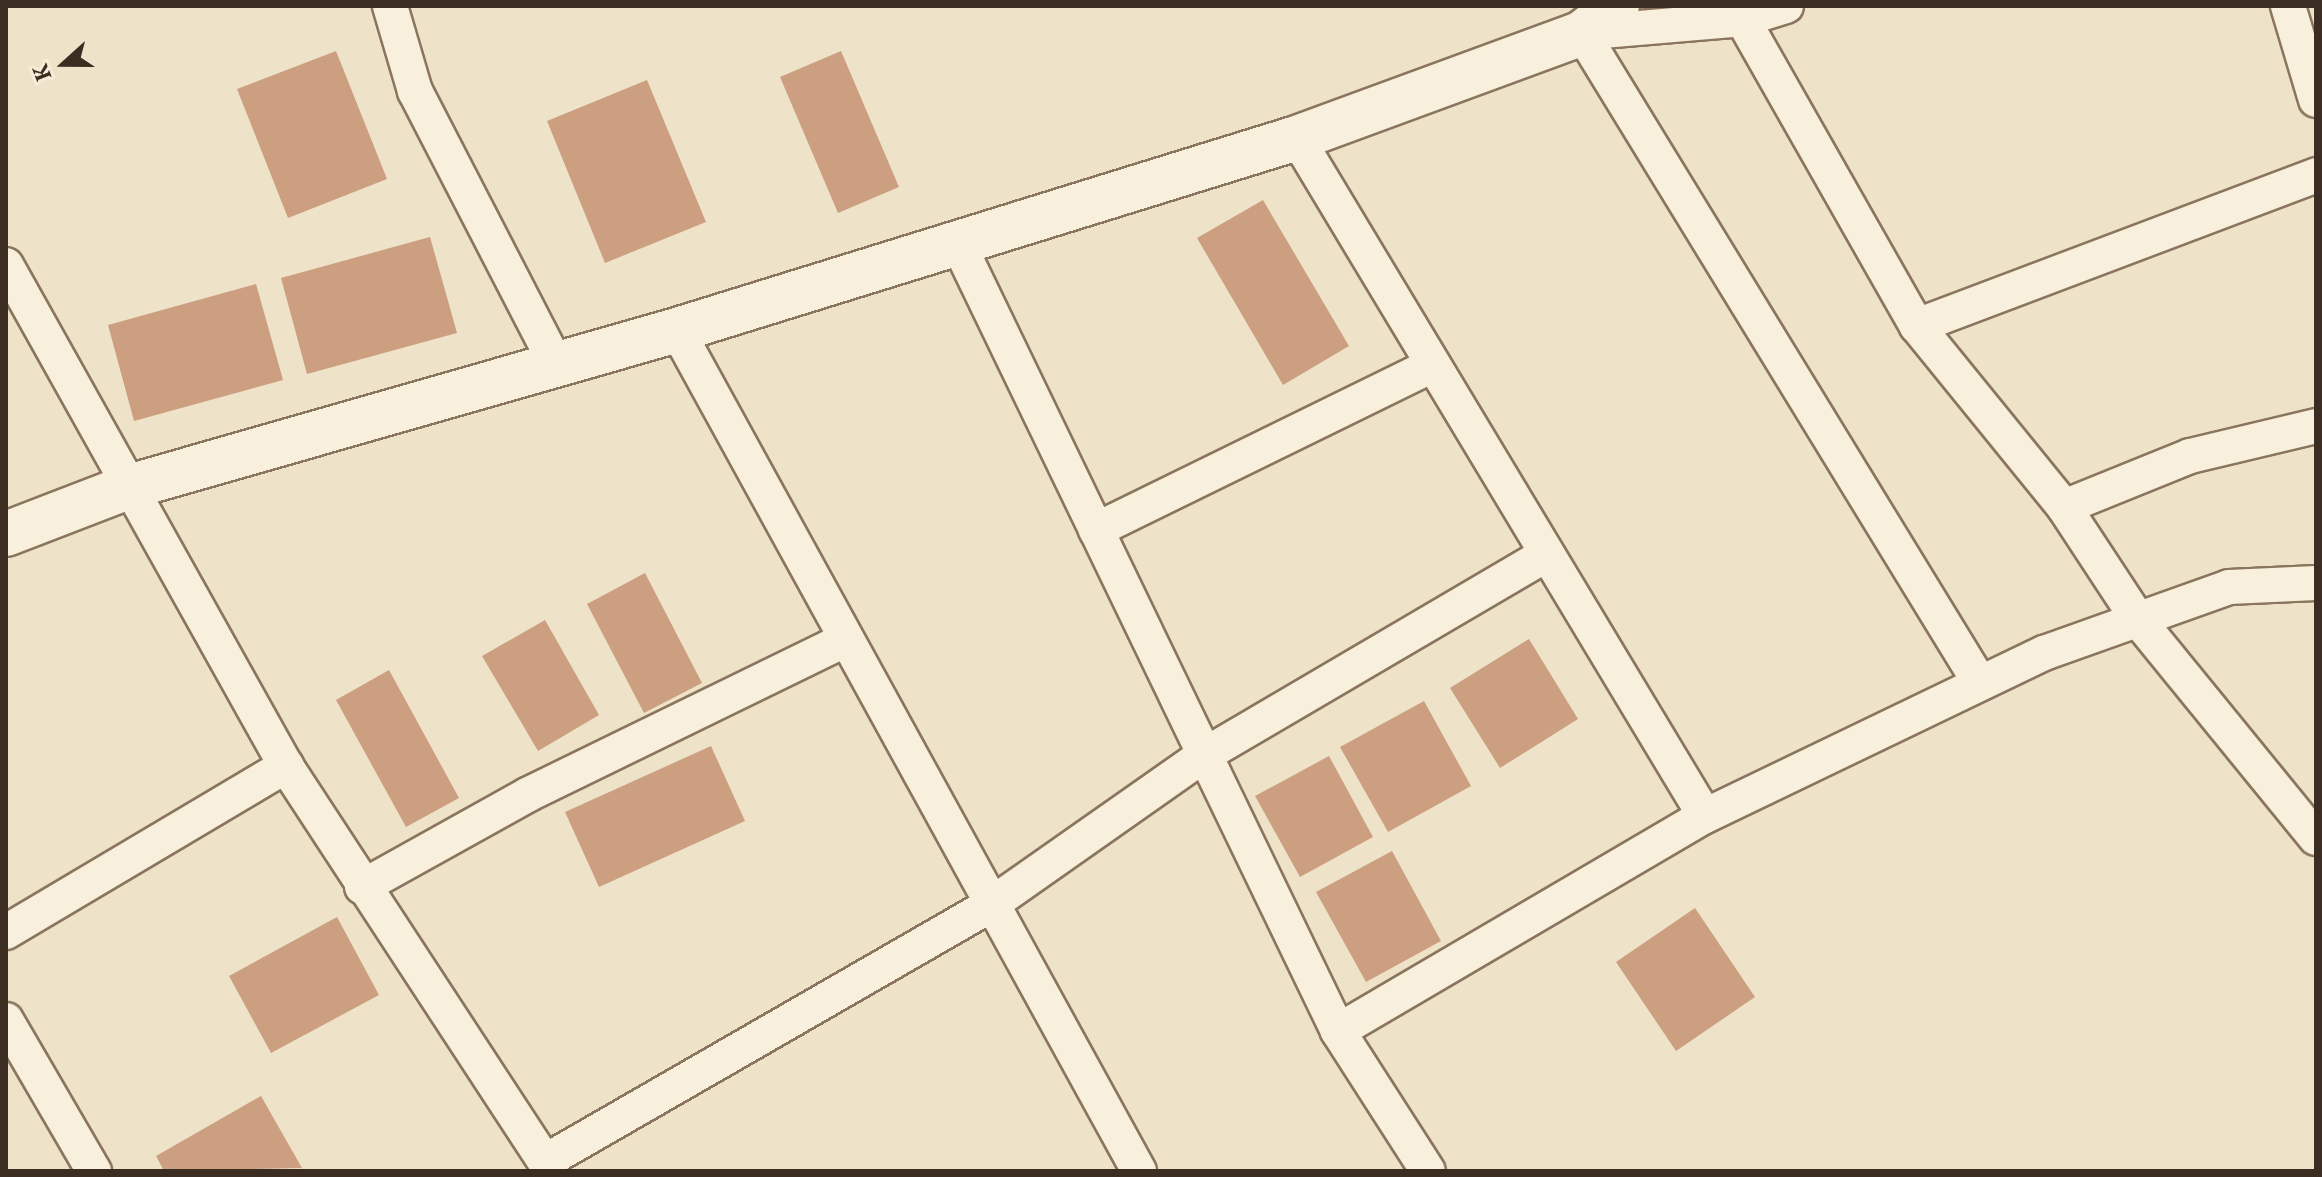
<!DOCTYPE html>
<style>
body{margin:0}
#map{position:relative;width:2322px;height:1177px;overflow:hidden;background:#eee3c9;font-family:"PT Serif",serif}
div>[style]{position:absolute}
.building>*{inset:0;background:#cb9f80}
.roads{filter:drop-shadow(2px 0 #8a755e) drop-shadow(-2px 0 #8a755e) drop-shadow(0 2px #8a755e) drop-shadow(0 -2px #8a755e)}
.street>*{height:34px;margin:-17px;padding:0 17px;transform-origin:17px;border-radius:17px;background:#f8f0dc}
.secondary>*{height:44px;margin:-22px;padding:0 22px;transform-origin:22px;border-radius:22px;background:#f8f0dc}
span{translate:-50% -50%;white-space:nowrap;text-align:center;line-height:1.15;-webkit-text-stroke:7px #f5edd8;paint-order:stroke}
.frame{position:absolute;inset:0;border:8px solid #3b2d21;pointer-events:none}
.north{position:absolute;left:24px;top:24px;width:80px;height:80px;-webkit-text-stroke:6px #f5edd8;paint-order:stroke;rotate:249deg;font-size:22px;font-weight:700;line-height:32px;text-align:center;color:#3b2d21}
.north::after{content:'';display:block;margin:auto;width:28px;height:36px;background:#3b2d21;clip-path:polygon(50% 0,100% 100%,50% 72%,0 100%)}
</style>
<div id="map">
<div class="building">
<div style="clip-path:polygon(336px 51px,387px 179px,288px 218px,237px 89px)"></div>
<div style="clip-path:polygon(841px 51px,899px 187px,838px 213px,780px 77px)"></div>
<div style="clip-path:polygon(647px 80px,706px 222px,605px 263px,547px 121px)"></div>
<div style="clip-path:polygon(1263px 200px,1349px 346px,1283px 385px,1197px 238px)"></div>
<div style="clip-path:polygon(430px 237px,457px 333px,307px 374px,281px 278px)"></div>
<div style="clip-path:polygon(256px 284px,283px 380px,134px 421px,108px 325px)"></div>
<div style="clip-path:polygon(645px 573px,702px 683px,644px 713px,587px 604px)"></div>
<div style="clip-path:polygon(545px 620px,599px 715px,538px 751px,482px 656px)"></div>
<div style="clip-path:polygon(1529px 639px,1578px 719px,1500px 768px,1450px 688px)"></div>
<div style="clip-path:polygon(389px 670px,459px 798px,406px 827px,336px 700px)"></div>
<div style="clip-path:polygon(1424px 701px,1471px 786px,1388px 832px,1340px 747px)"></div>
<div style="clip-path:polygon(711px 746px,745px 821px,599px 887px,565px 812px)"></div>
<div style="clip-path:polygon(1329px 756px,1373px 837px,1300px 877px,1255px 796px)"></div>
<div style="clip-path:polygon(1392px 851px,1441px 941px,1366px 982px,1316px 892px)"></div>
<div style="clip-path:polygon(1695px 908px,1755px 997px,1676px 1051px,1616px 962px)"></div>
<div style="clip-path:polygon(337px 917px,379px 995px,271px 1053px,229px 976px)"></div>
<div style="clip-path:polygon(261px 1096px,302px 1168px,164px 1171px,156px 1156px)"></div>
</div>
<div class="roads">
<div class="street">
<div style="left:390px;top:6px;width:89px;rotate:73.6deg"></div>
<div style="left:415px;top:91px;width:307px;rotate:62.7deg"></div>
<div style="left:1735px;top:6px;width:368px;rotate:60.4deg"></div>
<div style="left:1917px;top:326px;width:233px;rotate:50.9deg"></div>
<div style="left:2064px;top:507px;width:136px;rotate:56.7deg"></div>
<div style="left:2139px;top:621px;width:280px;rotate:50.8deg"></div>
<div style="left:1786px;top:6px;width:44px;rotate:162.8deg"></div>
<div style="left:1744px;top:19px;width:163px;rotate:175.1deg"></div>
<div style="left:1582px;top:33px;width:762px;rotate:58.52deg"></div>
<div style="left:2288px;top:6px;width:98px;rotate:73.4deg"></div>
<div style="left:1297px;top:138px;width:791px;rotate:58.96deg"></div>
<div style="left:956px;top:239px;width:879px;rotate:64.25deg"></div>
<div style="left:1338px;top:1031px;width:166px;rotate:57.3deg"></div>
<div style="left:6px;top:265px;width:574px;rotate:60.8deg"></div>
<div style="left:286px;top:766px;width:484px;rotate:56.8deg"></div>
<div style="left:1917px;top:326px;width:427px;rotate:-20.7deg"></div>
<div style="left:677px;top:330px;width:960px;rotate:61.22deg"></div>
<div style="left:2064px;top:507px;width:136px;rotate:-22deg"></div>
<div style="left:2190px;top:456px;width:130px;rotate:-13.4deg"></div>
<div style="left:1096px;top:530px;width:375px;rotate:-26.1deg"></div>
<div style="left:362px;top:887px;width:191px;rotate:-29.1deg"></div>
<div style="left:529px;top:794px;width:349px;rotate:-26deg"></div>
<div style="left:6px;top:932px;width:326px;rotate:-30.7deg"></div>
<div style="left:6px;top:1020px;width:175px;rotate:59.8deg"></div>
<div style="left:1338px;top:1031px;width:425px;rotate:-30.4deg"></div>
<div style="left:1705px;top:816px;width:376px;rotate:-25.7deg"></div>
<div style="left:2044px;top:653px;width:196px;rotate:-19.6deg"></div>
<div style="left:2229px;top:587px;width:87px;rotate:-2.6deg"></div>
<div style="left:546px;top:1161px;width:511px;rotate:-29.93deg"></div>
<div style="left:989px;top:906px;width:259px;rotate:-35.1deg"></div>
<div style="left:1201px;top:757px;width:401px;rotate:-30.4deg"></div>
</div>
<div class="secondary">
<div style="left:6px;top:534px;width:128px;rotate:-21.1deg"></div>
<div style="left:125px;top:488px;width:574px;rotate:-15.97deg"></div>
<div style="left:677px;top:330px;width:649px;rotate:-17.21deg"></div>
<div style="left:1297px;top:138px;width:304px;rotate:-20.2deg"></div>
<div style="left:1582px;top:33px;width:44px;rotate:-37.6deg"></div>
</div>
</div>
<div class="frame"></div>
<div class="north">K</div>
</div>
